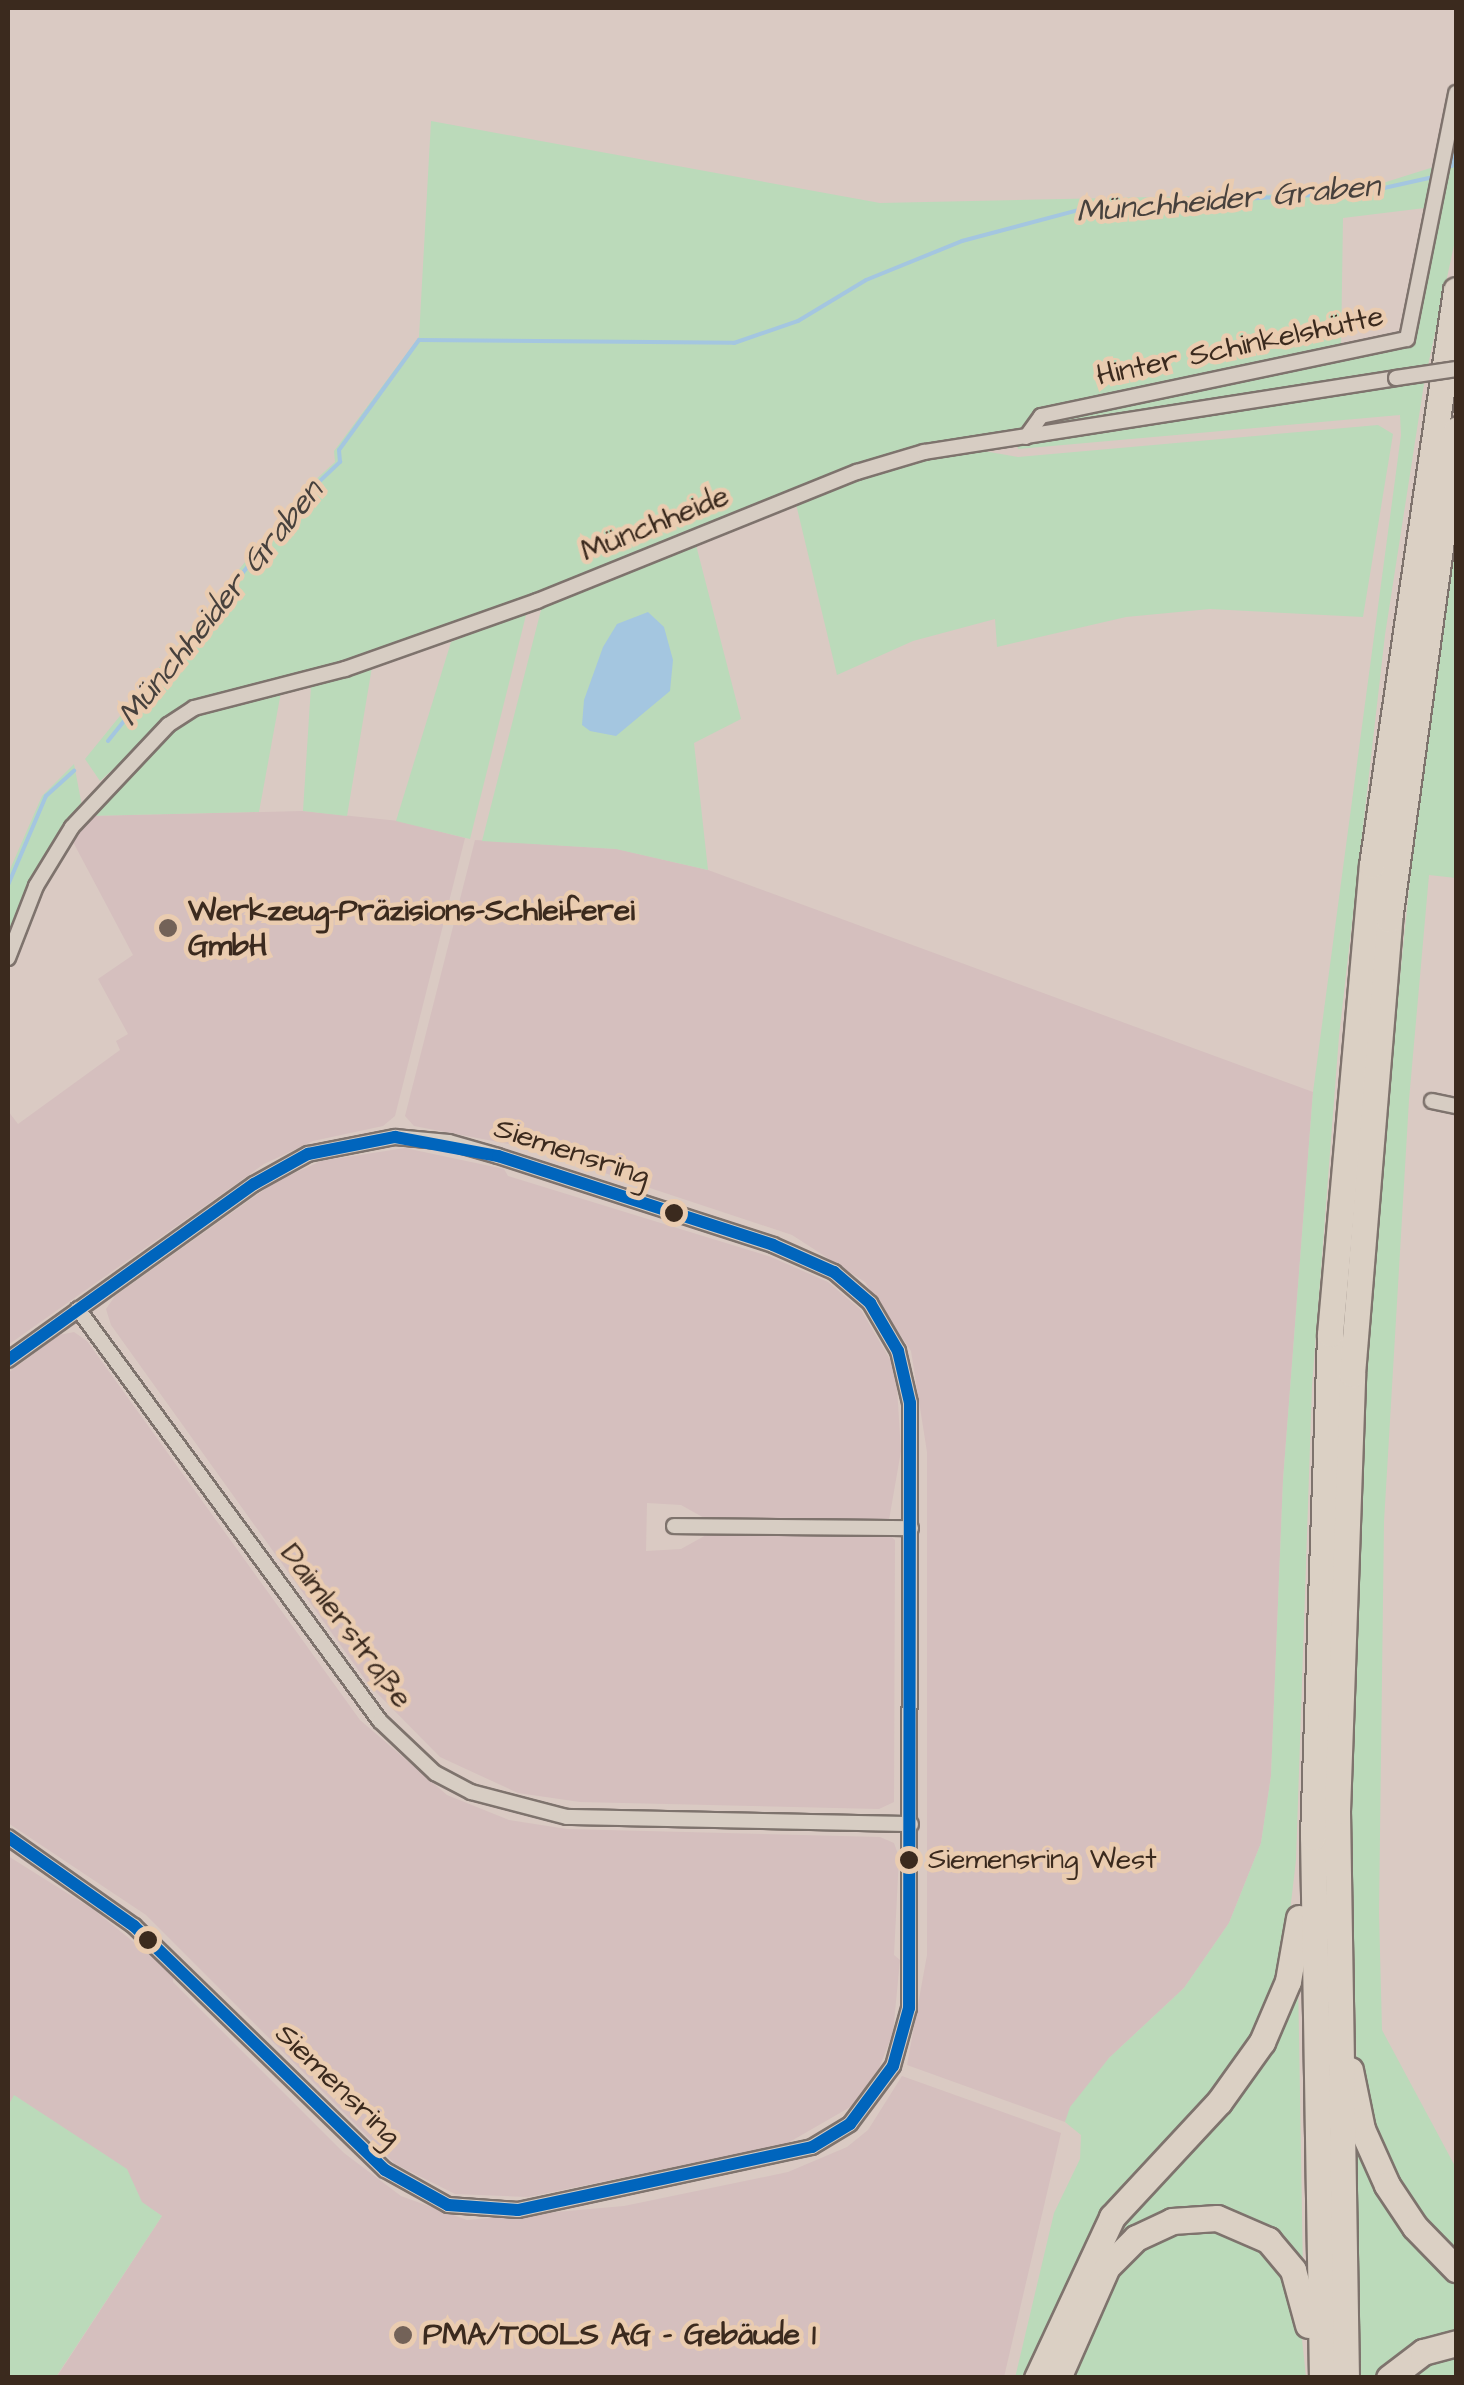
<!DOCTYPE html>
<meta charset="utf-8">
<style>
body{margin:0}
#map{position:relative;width:1464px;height:2385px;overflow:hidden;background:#dacac3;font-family:"Architects Daughter",sans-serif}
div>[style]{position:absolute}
.built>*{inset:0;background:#d5bfbe}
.green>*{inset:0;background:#bbdaba}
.water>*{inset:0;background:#a4c6e0}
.stream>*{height:4px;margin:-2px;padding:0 2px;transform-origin:2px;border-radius:2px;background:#a4c6e0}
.roads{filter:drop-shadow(2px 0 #7e736d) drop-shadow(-2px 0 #7e736d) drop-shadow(0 2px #7e736d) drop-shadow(0 -2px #7e736d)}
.street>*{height:14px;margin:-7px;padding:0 7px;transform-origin:7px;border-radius:7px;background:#d7cdc3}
.highway>*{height:25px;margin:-12.5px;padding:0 12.5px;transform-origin:12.5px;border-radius:12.5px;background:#dbd0c4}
.bridges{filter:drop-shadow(2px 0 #7e736d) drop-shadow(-2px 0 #7e736d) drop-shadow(0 2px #7e736d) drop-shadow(0 -2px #7e736d)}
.street-bridge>*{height:14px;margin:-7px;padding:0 7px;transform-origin:7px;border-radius:7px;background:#d7cdc3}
.bus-1>*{height:12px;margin:-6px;padding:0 6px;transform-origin:6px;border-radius:6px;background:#0065bd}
.dots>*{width:28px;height:28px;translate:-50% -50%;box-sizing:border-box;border:5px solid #eaccb0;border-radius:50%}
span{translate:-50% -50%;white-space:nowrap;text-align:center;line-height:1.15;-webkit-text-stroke:9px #eaccb0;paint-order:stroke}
.bus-label{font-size:28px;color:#3b2a1e}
.left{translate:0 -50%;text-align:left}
.street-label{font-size:30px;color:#3b2a1e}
.poi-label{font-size:30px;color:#3b2a1e;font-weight:700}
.water-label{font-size:32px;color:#47413d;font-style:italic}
.frame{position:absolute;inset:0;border:10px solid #3b2a1e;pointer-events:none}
</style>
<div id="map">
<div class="built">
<div style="clip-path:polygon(303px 811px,399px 821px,465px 838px,395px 1116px,383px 1126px,313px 1141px,264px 1164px,8px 1345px,8px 1111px,18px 1124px,120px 1050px,116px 1041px,128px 1034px,98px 979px,133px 955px,72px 840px,87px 816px)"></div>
<div style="clip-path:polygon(475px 840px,617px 849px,708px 870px,1313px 1092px,1283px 1480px,1271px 1776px,1261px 1843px,1229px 1923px,1184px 1988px,1109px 2058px,1065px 2122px,907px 2065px,927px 1955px,927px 1452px,911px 1351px,865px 1282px,792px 1235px,529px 1148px,414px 1126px,405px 1116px)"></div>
<div style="clip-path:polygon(405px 1148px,504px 1169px,508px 1176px,771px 1257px,828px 1282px,861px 1310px,891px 1361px,897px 1387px,901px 1451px,889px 1520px,708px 1520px,681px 1505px,647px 1503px,646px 1551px,681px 1549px,708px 1534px,889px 1535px,895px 1540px,894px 1802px,879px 1809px,580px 1802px,518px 1793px,440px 1757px,369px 1685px,111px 1325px,106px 1309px,115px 1296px,275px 1182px,321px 1161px)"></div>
<div style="clip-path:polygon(74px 1332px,87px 1341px,360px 1720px,447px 1795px,509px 1820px,567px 1829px,880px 1837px,894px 1843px,899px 1857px,894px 1955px,900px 1960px,893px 2033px,874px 2081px,852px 2106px,786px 2144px,528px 2197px,455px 2194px,395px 2164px,146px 1915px,8px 1823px,8px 1373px,59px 1335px)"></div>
<div style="clip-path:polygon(8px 1856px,94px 1910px,173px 1974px,173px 1982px,344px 2153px,401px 2196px,467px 2220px,624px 2206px,788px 2172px,847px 2147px,868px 2130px,902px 2076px,1061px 2133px,1004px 2377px,56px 2378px,162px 2216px,142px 2203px,126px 2169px,15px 2096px,8px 2106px)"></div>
</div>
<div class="green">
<div style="clip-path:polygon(1456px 111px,1456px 236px,1424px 384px,1385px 635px,1339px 1036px,1312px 1386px,1296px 1860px,1282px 1980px,1244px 2059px,1095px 2224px,1025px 2377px,1015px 2378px,1054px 2213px,1080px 2159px,1081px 2135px,1065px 2122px,1070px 2107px,1109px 2058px,1184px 1988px,1229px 1923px,1261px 1843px,1271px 1776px,1283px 1480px,1313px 1092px,1401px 435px,1400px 415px,1018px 449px,1017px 443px,1038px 420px,1413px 343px)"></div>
<div style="clip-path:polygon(431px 121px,880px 203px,1290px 194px,1367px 188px,1440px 165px,1433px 207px,1343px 218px,1341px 350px,1044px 410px,1016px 433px,867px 463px,446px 631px,180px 709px,100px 781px,85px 759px,301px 493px,335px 462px,334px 451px,419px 337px)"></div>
<div style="clip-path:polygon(1378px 425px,1393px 434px,1363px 617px,1210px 609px,1126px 617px,997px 647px,995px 619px,913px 641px,837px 675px,796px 504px,902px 462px,984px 451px,1018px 457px)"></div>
<div style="clip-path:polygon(1456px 519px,1456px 878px,1429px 875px,1409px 1100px,1384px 1522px,1379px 1913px,1382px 2030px,1456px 2168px,1456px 2257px,1384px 2162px,1357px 2078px,1351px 1828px,1362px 1422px,1379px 1181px,1419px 792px)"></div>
<div style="clip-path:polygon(696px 545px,741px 719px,694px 743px,708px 870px,616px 849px,482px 841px,542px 606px)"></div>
<div style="clip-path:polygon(527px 611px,470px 839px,396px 821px,451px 642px)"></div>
<div style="clip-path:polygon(372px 667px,347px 816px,303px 811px,311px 686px)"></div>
<div style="clip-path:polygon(281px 692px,259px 812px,87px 816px,186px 718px)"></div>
<div style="clip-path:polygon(74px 764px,82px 806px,29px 890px,8px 944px,8px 874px,42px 796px)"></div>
<div style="clip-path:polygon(1298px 1976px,1303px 2273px,1250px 2225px,1144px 2228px,1096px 2259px)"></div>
<div style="clip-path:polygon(14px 2095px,127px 2169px,142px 2202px,162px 2216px,56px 2377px,8px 2377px,8px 2106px)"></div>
<div style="clip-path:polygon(1353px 2119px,1456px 2274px,1456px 2339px,1384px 2377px,1361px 2377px)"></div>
<div style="clip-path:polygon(1205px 2225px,1268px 2252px,1287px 2276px,1299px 2311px,1306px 2377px,1067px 2378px,1114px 2275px,1136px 2250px,1167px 2231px)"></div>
<div style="clip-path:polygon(1456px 2352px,1456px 2377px,1401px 2378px,1421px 2363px)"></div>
</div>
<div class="water">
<div style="clip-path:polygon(648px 612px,664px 627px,673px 660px,670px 691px,616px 736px,590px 731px,582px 725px,584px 700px,603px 647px,617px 624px)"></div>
</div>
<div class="stream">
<div style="left:1452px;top:166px;width:25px;rotate:-81deg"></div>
<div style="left:108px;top:741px;width:314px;rotate:-51.3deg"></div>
<div style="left:304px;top:496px;width:50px;rotate:-43.4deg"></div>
<div style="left:340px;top:462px;width:12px;rotate:-95deg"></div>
<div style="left:339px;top:450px;width:136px;rotate:-54deg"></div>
<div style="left:419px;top:340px;width:315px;rotate:0.5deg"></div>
<div style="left:734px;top:343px;width:68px;rotate:-19deg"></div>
<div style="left:798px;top:321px;width:79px;rotate:-31.1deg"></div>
<div style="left:866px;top:280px;width:104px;rotate:-22.1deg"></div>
<div style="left:962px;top:241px;width:128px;rotate:-14.9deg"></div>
<div style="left:1086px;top:208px;width:280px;rotate:-3.3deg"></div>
<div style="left:1366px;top:192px;width:69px;rotate:-12.6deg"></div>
<div style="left:8px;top:885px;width:97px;rotate:-66.9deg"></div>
<div style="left:46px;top:796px;width:38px;rotate:-42deg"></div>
</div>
<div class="roads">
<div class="street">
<div style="left:1026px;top:437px;width:26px;rotate:-54deg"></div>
<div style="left:1041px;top:416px;width:374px;rotate:-11.9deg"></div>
<div style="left:1407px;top:339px;width:251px;rotate:-78.7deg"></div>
<div style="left:8px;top:958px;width:77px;rotate:-68.7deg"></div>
<div style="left:36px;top:886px;width:69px;rotate:-58.6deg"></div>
<div style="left:72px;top:827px;width:140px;rotate:-46.7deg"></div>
<div style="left:168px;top:725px;width:31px;rotate:-33deg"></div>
<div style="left:194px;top:708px;width:156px;rotate:-14.5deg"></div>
<div style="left:345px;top:669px;width:204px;rotate:-19.5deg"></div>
<div style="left:537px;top:601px;width:345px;rotate:-22deg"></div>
<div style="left:857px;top:472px;width:70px;rotate:-16.6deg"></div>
<div style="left:924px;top:452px;width:478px;rotate:-8.9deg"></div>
<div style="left:1432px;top:1101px;width:25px;rotate:12deg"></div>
<div style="left:78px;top:1309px;width:511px;rotate:53.76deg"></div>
<div style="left:380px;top:1721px;width:76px;rotate:43.4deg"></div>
<div style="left:435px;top:1773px;width:41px;rotate:27.8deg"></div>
<div style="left:471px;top:1792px;width:99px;rotate:14.6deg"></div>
<div style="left:567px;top:1817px;width:344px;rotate:1.2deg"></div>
<div style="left:8px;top:1360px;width:302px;rotate:-35.6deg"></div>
<div style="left:254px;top:1184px;width:62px;rotate:-29.1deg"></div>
<div style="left:308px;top:1154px;width:89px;rotate:-11.1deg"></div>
<div style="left:395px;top:1137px;width:54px;rotate:5.3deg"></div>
<div style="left:449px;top:1142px;width:51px;rotate:15.9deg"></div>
<div style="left:498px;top:1156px;width:289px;rotate:17.9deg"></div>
<div style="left:773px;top:1245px;width:67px;rotate:23.9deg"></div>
<div style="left:834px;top:1272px;width:48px;rotate:40.7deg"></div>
<div style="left:870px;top:1303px;width:56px;rotate:59.7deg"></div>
<div style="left:898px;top:1351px;width:53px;rotate:77deg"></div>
<div style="left:910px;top:1403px;width:605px;rotate:90.09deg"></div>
<div style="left:909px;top:2008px;width:60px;rotate:105.4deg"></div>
<div style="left:893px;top:2066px;width:72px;rotate:126.6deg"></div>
<div style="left:850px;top:2124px;width:44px;rotate:148.8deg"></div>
<div style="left:812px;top:2147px;width:301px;rotate:167.9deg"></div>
<div style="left:518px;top:2210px;width:70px;rotate:-175.9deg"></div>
<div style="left:448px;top:2205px;width:72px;rotate:-150.9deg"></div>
<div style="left:385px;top:2170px;width:350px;rotate:-135.8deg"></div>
<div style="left:134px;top:1926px;width:154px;rotate:-144.8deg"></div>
<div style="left:674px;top:1526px;width:237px;rotate:0.5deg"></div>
</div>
<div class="highway">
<div style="left:1350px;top:2070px;width:60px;rotate:78.5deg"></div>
<div style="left:1362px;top:2129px;width:61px;rotate:65.9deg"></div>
<div style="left:1387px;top:2185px;width:50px;rotate:56.3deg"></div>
<div style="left:1415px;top:2227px;width:59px;rotate:45.7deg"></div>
<div style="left:1037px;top:2378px;width:178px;rotate:-65deg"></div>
<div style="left:1112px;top:2217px;width:157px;rotate:-47.1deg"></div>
<div style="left:1219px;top:2102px;width:74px;rotate:-54.4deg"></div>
<div style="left:1262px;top:2042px;width:66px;rotate:-66.9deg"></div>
<div style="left:1288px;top:1981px;width:64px;rotate:-80.1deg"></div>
<div style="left:1058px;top:2378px;width:121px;rotate:-66.2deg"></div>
<div style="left:1107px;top:2267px;width:41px;rotate:-45deg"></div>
<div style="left:1136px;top:2238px;width:40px;rotate:-25deg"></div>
<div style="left:1172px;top:2221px;width:45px;rotate:-3.8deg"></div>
<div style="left:1217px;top:2218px;width:56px;rotate:23.3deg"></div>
<div style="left:1268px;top:2240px;width:39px;rotate:50deg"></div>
<div style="left:1293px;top:2270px;width:57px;rotate:74.7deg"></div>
<div style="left:1322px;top:2378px;width:541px;rotate:-90.95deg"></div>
<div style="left:1313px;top:1837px;width:503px;rotate:-88.06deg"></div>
<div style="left:1330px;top:1334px;width:471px;rotate:-84.9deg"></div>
<div style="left:1372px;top:865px;width:581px;rotate:-81.69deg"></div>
<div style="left:1346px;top:2378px;width:567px;rotate:-90.91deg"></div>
<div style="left:1337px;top:1811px;width:437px;rotate:-88deg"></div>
<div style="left:1352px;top:1374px;width:456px;rotate:-85.3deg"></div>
<div style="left:1389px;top:920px;width:495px;rotate:-82.2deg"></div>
<div style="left:1389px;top:2378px;width:43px;rotate:-37.4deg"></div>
<div style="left:1423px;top:2352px;width:34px;rotate:-15deg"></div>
</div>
</div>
<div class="bridges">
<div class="street-bridge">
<div style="left:1396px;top:378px;width:61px;rotate:-8.5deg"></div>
</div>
</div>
<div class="bus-1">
<div style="left:8px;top:1360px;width:302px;rotate:-35.6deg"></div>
<div style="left:254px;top:1184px;width:62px;rotate:-29.1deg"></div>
<div style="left:308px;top:1154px;width:89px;rotate:-11.1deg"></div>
<div style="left:395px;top:1137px;width:105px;rotate:10.5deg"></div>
<div style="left:498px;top:1156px;width:289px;rotate:17.9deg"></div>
<div style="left:773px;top:1245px;width:67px;rotate:23.9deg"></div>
<div style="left:834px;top:1272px;width:48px;rotate:40.7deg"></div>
<div style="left:870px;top:1303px;width:56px;rotate:59.7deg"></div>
<div style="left:898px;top:1351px;width:53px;rotate:77deg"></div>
<div style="left:910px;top:1403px;width:605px;rotate:90.09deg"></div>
<div style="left:909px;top:2008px;width:60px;rotate:105.4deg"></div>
<div style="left:893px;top:2066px;width:72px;rotate:126.6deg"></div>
<div style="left:850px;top:2124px;width:44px;rotate:148.8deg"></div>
<div style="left:812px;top:2147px;width:301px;rotate:167.9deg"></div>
<div style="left:518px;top:2210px;width:70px;rotate:-175.9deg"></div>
<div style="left:448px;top:2205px;width:72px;rotate:-150.9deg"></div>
<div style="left:385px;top:2170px;width:350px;rotate:-135.8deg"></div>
<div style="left:134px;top:1926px;width:154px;rotate:-144.8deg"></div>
</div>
<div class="dots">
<div style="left:168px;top:928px;background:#736258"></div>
<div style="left:674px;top:1213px;background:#3b2a1e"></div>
<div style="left:909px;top:1860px;background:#3b2a1e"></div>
<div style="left:148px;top:1940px;background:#3b2a1e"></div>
<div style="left:403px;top:2335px;background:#736258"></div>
</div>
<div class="bus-label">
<span class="left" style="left:928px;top:1860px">Siemensring West</span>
</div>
<div class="street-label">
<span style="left:1240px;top:346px;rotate:-12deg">Hinter Schinkelshütte</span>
<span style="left:655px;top:524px;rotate:-22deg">Münchheide</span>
<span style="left:572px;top:1152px;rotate:18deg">Siemensring</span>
<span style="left:346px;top:1626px;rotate:53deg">Daimlerstraße</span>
<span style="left:338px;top:2085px;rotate:44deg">Siemensring</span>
</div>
<div class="poi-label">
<span class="left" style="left:188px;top:928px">Werkzeug-Präzisions-Schleiferei<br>GmbH</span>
<span class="left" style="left:423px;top:2335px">PMA/TOOLS AG - Gebäude 1</span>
</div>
<div class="water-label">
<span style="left:1228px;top:200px;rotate:-5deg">Münchheider Graben</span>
<span style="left:221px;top:604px;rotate:-51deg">Münchheider Graben</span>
</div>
<div class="frame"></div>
</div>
